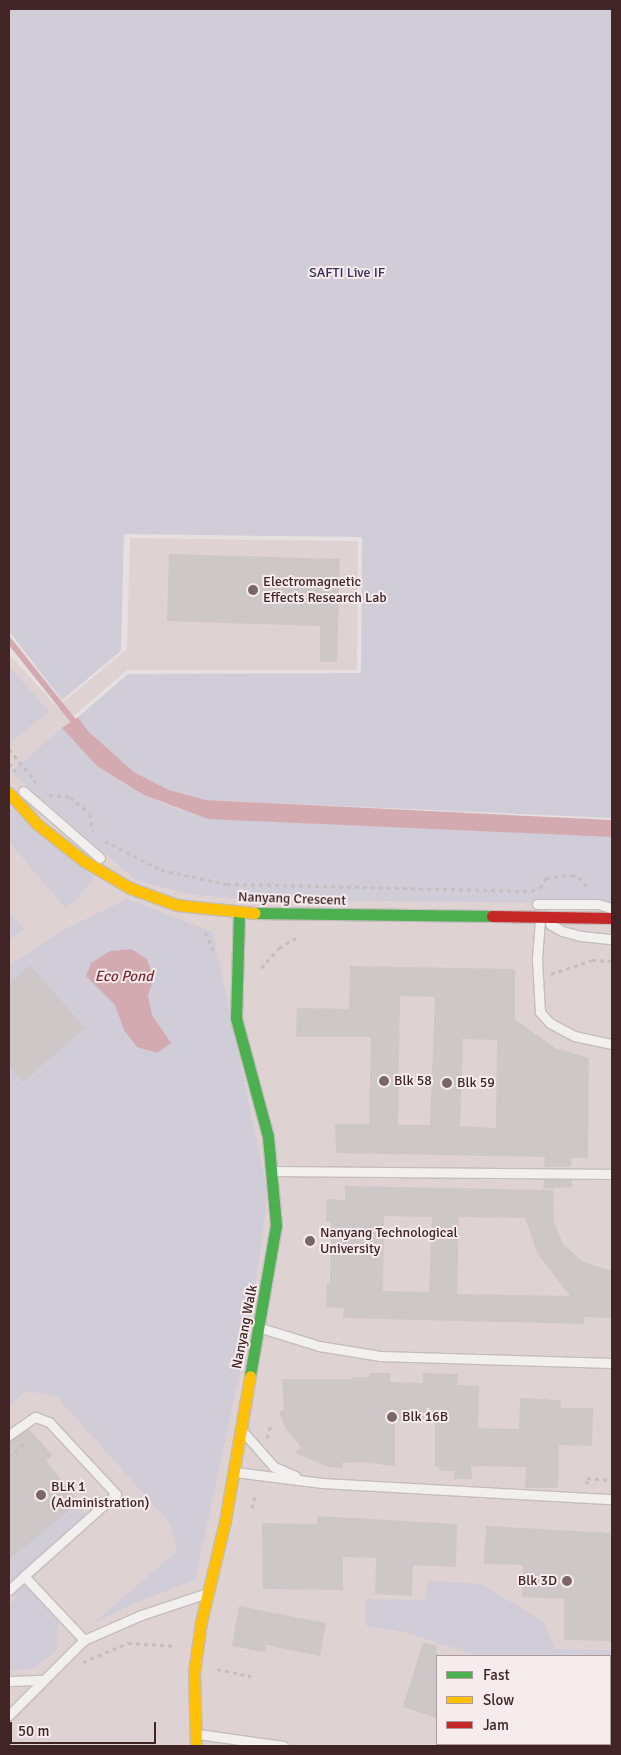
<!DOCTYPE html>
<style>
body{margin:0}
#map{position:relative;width:621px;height:1755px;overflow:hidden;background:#e6e0e0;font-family:Signika,sans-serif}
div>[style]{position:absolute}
.built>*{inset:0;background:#dfd2d3}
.green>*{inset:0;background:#d0cdd9}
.water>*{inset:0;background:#d4aab1}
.stream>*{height:5.5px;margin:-2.75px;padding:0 2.75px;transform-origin:2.75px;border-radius:2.75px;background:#d4aab1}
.building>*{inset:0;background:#cec7c7}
.path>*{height:3px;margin-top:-1.5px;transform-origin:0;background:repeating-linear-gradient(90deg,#c5bfbf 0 4px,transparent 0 8px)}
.roads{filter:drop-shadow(1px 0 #c4bdbd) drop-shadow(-1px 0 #c4bdbd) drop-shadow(0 1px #c4bdbd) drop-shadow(0 -1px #c4bdbd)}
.lane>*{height:9px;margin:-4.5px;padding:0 4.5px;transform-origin:4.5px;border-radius:4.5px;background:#f2efef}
.fast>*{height:11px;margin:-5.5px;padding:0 5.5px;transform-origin:5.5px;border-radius:5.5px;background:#4caf50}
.slow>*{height:11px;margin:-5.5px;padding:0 5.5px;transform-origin:5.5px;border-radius:5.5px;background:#ffc107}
.jam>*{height:11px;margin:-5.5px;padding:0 5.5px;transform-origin:5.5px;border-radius:5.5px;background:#c62828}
.dots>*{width:14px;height:14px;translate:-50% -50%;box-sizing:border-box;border:2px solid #f6eced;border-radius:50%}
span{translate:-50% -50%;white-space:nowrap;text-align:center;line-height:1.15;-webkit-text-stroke:4px #f6eced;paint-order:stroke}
.park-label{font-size:14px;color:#36305e}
.poi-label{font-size:14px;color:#412526}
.left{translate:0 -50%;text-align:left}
.right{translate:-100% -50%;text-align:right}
.street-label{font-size:14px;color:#412526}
.water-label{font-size:15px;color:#792a34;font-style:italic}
.frame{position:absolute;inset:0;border:10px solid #412526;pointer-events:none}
.legend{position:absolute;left:436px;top:1655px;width:175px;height:90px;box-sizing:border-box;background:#f6eced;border:1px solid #ae9c9d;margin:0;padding:6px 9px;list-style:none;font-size:15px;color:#412526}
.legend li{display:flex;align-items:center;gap:10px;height:25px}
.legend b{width:25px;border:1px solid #ae9c9d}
.scale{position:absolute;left:10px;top:1722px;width:146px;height:22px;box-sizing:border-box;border:2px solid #412526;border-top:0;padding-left:6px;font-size:15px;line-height:18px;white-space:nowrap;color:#412526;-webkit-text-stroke:4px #f6eced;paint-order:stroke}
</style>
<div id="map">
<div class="built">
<div style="clip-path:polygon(evenodd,130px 538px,358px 541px,357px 670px,127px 670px,69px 720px,104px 758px,181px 800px,612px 826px,612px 1746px,9px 1746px,9px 654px,57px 707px,127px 649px,130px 538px,437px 1656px,610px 1656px,610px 1744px,437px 1744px,437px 1656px)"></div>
</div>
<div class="green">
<div style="clip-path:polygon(9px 9px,612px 9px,612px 818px,206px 800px,169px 790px,134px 772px,88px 731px,78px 717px,128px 674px,361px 673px,362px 537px,124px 534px,121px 651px,62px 700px,15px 639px,9px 631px)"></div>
<div style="clip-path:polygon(9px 667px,49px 711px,9px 744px)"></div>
<div style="clip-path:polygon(62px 728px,97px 766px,144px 795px,179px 810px,612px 835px,612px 903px,246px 900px,190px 894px,137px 881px,11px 772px)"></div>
<div style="clip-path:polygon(9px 807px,95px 878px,76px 900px,64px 907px,9px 842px)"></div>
<div style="clip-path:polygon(127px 899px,213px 932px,266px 1184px,266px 1208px,250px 1325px,195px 1580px,134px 1603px,91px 1625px,177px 1551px,170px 1523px,56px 1396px,26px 1391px,11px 1405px,9px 1402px,9px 965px,69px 927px)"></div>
<div style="clip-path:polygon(9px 912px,25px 930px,9px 939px)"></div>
<div style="clip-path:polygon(75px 1502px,89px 1518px,21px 1578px,58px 1622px,57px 1649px,35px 1668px,9px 1671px,9px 1604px,17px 1597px,9px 1587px,9px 1561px)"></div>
<div style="clip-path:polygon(428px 1581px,481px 1584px,544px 1622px,555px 1649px,612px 1650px,612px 1746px,464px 1746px,610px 1744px,610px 1656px,478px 1656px,405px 1632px,366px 1626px,366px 1599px,425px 1600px)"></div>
</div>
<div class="water">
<div style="clip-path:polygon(78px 717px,88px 731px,134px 772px,169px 790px,206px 800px,612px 820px,612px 837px,208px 819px,144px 795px,97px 766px,62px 728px)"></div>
<div style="clip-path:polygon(131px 949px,147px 959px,154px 979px,148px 995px,152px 1015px,171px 1043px,157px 1053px,137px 1047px,124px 1030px,115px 1005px,86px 976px,91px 963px,110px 951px)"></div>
</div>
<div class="stream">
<div style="left:9px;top:640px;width:110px;rotate:51.3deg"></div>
</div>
<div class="building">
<div style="clip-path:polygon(169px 554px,340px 559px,337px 662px,320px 662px,320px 626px,167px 621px)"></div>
<div style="clip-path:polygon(30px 965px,85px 1028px,23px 1082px,9px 1066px,9px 984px)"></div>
<div style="clip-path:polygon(evenodd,350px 966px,515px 969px,515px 1019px,555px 1048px,589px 1058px,588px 1158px,571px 1158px,571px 1167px,544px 1167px,545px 1157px,336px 1153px,335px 1124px,369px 1124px,371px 1037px,296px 1037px,297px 1008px,349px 1009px,350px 966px,400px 996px,435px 997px,430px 1125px,398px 1125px,400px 996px,350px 966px,463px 1039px,497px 1040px,496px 1128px,460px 1126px,463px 1039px)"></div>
<div style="clip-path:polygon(544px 1180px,572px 1180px,572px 1187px,543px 1189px)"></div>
<div style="clip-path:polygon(evenodd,345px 1186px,553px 1190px,554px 1221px,563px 1244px,583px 1262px,612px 1271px,612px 1318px,584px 1317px,584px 1324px,343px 1318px,344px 1308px,326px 1307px,327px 1283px,330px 1284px,331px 1221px,326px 1222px,327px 1199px,345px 1200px,345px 1186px,384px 1216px,432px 1217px,429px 1292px,383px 1291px,384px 1216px,345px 1186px,459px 1217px,525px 1218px,538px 1254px,570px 1296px,457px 1294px,459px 1217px)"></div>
<div style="clip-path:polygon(370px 1373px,390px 1373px,390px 1382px,423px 1383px,423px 1373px,458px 1374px,457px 1385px,479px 1386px,478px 1428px,519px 1429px,520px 1398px,561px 1400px,560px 1408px,593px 1408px,592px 1446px,559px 1445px,558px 1488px,525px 1488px,526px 1467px,471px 1466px,472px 1479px,454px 1479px,454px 1471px,439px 1471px,439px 1467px,435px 1467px,435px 1422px,395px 1421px,395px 1466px,361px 1462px,343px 1463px,343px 1468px,328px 1467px,295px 1453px,301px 1447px,286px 1429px,279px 1413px,284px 1409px,282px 1379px,353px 1379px,353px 1377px,370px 1377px)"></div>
<div style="clip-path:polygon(29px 1429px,52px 1455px,46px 1461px,79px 1502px,9px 1560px,9px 1441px)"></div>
<div style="clip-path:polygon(317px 1516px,457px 1524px,456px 1567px,413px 1565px,412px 1596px,375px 1594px,376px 1558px,343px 1557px,343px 1590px,263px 1589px,262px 1523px,317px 1524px)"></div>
<div style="clip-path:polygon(486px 1526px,612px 1533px,612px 1641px,564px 1640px,564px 1599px,522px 1597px,523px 1565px,484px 1564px)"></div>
<div style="clip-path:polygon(239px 1606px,326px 1623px,320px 1656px,266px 1645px,265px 1652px,232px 1646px)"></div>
<div style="clip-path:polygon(423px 1642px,437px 1646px,437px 1718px,403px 1707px)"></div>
</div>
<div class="path">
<div style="left:9px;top:749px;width:43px;rotate:50.7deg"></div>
<div style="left:9px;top:763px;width:10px;rotate:53deg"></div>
<div style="left:49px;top:795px;width:21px;rotate:5deg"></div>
<div style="left:70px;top:797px;width:26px;rotate:40deg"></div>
<div style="left:90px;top:814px;width:17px;rotate:83deg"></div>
<div style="left:105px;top:841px;width:63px;rotate:27.4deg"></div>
<div style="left:161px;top:870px;width:67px;rotate:12deg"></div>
<div style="left:227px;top:884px;width:304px;rotate:1.3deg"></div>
<div style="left:531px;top:891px;width:9px;rotate:-18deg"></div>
<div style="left:540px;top:888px;width:12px;rotate:-59deg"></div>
<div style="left:546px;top:878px;width:26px;rotate:-7deg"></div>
<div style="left:572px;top:875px;width:7px;rotate:16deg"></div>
<div style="left:579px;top:877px;width:16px;rotate:52deg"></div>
<div style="left:205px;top:932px;width:21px;rotate:65deg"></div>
<div style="left:261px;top:968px;width:27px;rotate:-48deg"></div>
<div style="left:279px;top:948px;width:21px;rotate:-31deg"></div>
<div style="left:551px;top:974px;width:43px;rotate:-18.9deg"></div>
<div style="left:592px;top:960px;width:20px;rotate:3deg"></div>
<div style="left:267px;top:1438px;width:15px;rotate:-74deg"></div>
<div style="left:9px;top:1457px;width:23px;rotate:-41deg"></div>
<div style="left:587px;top:1484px;width:6px;rotate:-90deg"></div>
<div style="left:587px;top:1478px;width:25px;rotate:5deg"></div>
<div style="left:252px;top:1508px;width:13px;rotate:-77deg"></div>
<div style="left:83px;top:1662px;width:49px;rotate:-22.9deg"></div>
<div style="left:128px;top:1643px;width:48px;rotate:3.6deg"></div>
<div style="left:217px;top:1669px;width:35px;rotate:12deg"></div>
</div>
<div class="roads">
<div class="lane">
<div style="left:23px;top:791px;width:102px;rotate:41deg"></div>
<div style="left:537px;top:904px;width:61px"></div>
<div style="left:598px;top:904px;width:14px;rotate:17deg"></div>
<div style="left:540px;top:919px;width:40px;rotate:94.3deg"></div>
<div style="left:537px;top:959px;width:53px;rotate:86.8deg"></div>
<div style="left:540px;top:1012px;width:15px;rotate:48deg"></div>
<div style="left:550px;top:1023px;width:27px;rotate:28deg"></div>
<div style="left:574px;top:1036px;width:39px;rotate:12deg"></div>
<div style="left:550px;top:924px;width:14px;rotate:30deg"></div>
<div style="left:562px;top:931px;width:20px;rotate:15deg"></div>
<div style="left:581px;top:936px;width:31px;rotate:6deg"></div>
<div style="left:276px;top:1171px;width:336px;rotate:0.5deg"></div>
<div style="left:261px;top:1328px;width:61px;rotate:17.2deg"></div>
<div style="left:319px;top:1346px;width:62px;rotate:9.3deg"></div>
<div style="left:380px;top:1356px;width:232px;rotate:1.7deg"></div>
<div style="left:245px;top:1434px;width:44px;rotate:48.7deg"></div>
<div style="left:274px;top:1467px;width:23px;rotate:23deg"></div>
<div style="left:9px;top:1435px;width:32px;rotate:-35deg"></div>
<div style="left:35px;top:1417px;width:15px;rotate:20deg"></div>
<div style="left:49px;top:1422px;width:98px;rotate:47.1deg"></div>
<div style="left:116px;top:1494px;width:123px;rotate:138.3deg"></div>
<div style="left:235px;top:1472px;width:88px;rotate:7.2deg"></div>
<div style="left:322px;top:1483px;width:290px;rotate:3.2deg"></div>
<div style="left:9px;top:1590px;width:21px;rotate:-43deg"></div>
<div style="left:24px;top:1576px;width:88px;rotate:46.8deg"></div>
<div style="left:9px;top:1681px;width:34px;rotate:-2deg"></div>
<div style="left:9px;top:1715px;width:106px;rotate:-45deg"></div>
<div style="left:84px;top:1640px;width:62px;rotate:-23.7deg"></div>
<div style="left:141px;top:1615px;width:66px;rotate:-18.4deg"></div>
<div style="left:198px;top:1734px;width:86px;rotate:8deg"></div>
</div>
<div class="fast">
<div style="left:239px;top:913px;width:105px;rotate:91.6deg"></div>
<div style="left:236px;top:1018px;width:123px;rotate:74.9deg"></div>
<div style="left:268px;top:1137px;width:88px;rotate:84.8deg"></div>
<div style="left:276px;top:1225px;width:153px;rotate:99.8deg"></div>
<div style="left:255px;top:913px;width:237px;rotate:0.7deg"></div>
</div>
<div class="slow">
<div style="left:9px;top:793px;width:42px;rotate:47.9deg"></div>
<div style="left:37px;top:824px;width:60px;rotate:38.2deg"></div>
<div style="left:84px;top:861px;width:53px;rotate:30.4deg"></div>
<div style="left:130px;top:888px;width:50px;rotate:19.9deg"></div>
<div style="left:177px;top:905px;width:78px;rotate:5.9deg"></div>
<div style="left:196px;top:1746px;width:73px;rotate:-91.6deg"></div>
<div style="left:194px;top:1673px;width:51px;rotate:-82.2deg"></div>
<div style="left:201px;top:1622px;width:104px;rotate:-76.6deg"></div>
<div style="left:225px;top:1521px;width:147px;rotate:-80.2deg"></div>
</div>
<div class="jam">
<div style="left:492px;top:916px;width:120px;rotate:1deg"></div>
</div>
</div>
<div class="dots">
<div style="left:253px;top:590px;background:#7b6667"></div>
<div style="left:384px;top:1081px;background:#7b6667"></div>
<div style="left:447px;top:1083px;background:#7b6667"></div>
<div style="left:310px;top:1241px;background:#7b6667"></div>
<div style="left:392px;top:1417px;background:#7b6667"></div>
<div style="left:41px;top:1495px;background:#7b6667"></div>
<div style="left:567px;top:1581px;background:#7b6667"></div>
</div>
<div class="park-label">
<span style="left:347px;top:273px">SAFTI Live IF</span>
</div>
<div class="poi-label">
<span class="left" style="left:263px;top:590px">Electromagnetic<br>Effects Research Lab</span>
<span class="left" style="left:394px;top:1081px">Blk 58</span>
<span class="left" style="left:457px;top:1083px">Blk 59</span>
<span class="left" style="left:320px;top:1241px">Nanyang Technological<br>University</span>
<span class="left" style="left:402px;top:1417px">Blk 16B</span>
<span class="left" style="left:51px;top:1495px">BLK 1<br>(Administration)</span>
<span class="right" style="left:557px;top:1581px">Blk 3D</span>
</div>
<div class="street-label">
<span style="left:292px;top:899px;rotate:2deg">Nanyang Crescent</span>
<span style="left:245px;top:1327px;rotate:-79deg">Nanyang Walk</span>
</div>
<div class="water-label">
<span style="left:124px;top:977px">Eco Pond</span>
</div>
<div class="frame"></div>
<ul class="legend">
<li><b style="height:6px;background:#4caf50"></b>Fast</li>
<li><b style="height:6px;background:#ffc107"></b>Slow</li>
<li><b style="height:6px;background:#c62828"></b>Jam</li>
</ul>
<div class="scale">50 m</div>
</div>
